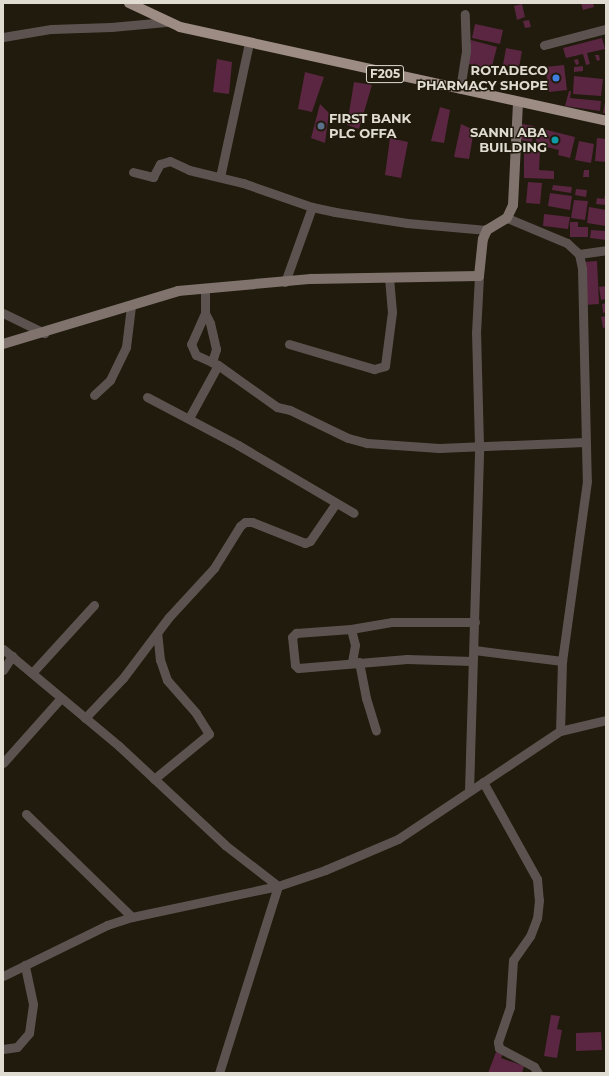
<!DOCTYPE html>
<style>
body{margin:0}
#map{position:relative;width:609px;height:1076px;overflow:hidden;background:#201b0c;font-family:Montserrat,sans-serif}
div>[style]{position:absolute}
.building>*{inset:0;background:#5a2641}
.street>*{height:9px;margin:-4.5px;padding:0 4.5px;transform-origin:4.5px;border-radius:4.5px;background:#5c5350}
.secondary>*{height:10px;margin:-5px;padding:0 5px;transform-origin:5px;border-radius:5px;background:#80736d}
.primary>*{height:10px;margin:-5px;padding:0 5px;transform-origin:5px;border-radius:5px;background:#9d8c84}
.dots>*{width:11px;height:11px;translate:-50% -50%;box-sizing:border-box;border:2px solid #201b0c;border-radius:50%}
span{translate:-50% -50%;white-space:nowrap;text-align:center;line-height:1.15;-webkit-text-stroke:3px #201b0c;paint-order:stroke}
.shield-label span{padding:1px 3px;background:#201b0c;border:1px solid;border-radius:3px;-webkit-text-stroke-width:0}
.shield-label{font-size:12px;color:#e0dcd2;font-weight:700}
.poi-label{font-size:13px;color:#e0dcd2;font-weight:700}
.right{translate:-100% -50%;text-align:right}
.left{translate:0 -50%;text-align:left}
.frame{position:absolute;inset:0;border:4px solid #e0dcd2;pointer-events:none}
</style>
<div id="map">
<div class="building">
<div style="clip-path:polygon(581px 3px,593px 3px,594px 7px,583px 10px)"></div>
<div style="clip-path:polygon(522px 4px,525px 17px,517px 20px,514px 6px)"></div>
<div style="clip-path:polygon(529px 20px,531px 27px,525px 28px,523px 21px)"></div>
<div style="clip-path:polygon(475px 24px,503px 30px,500px 44px,472px 38px)"></div>
<div style="clip-path:polygon(602px 38px,605px 49px,587px 53px,590px 64px,586px 65px,583px 54px,566px 58px,563px 48px)"></div>
<div style="clip-path:polygon(471px 40px,497px 47px,491px 70px,465px 63px)"></div>
<div style="clip-path:polygon(506px 48px,522px 51px,519px 68px,503px 65px)"></div>
<div style="clip-path:polygon(595px 55px,599px 55px,600px 60px,597px 61px)"></div>
<div style="clip-path:polygon(217px 59px,232px 62px,229px 94px,213px 92px)"></div>
<div style="clip-path:polygon(578px 59px,579px 64px,576px 65px,574px 60px)"></div>
<div style="clip-path:polygon(564px 65px,567px 90px,549px 92px,545px 67px)"></div>
<div style="clip-path:polygon(583px 66px,583px 71px,574px 72px,574px 67px)"></div>
<div style="clip-path:polygon(305px 72px,324px 77px,312px 112px,298px 109px)"></div>
<div style="clip-path:polygon(574px 76px,603px 79px,601px 96px,573px 94px)"></div>
<div style="clip-path:polygon(354px 82px,372px 85px,359px 129px,347px 125px)"></div>
<div style="clip-path:polygon(569px 91px,571px 91px,570px 98px,601px 101px,600px 111px,565px 106px)"></div>
<div style="clip-path:polygon(605px 102px,606px 102px,606px 113px,603px 113px)"></div>
<div style="clip-path:polygon(320px 104px,329px 113px,325px 143px,311px 138px)"></div>
<div style="clip-path:polygon(440px 107px,450px 110px,444px 143px,431px 141px)"></div>
<div style="clip-path:polygon(461px 124px,474px 130px,469px 159px,454px 157px)"></div>
<div style="clip-path:polygon(522px 124px,534px 126px,532px 142px,520px 140px)"></div>
<div style="clip-path:polygon(539px 128px,575px 137px,570px 158px,558px 155px,559px 150px,535px 144px)"></div>
<div style="clip-path:polygon(390px 138px,408px 142px,401px 178px,385px 175px)"></div>
<div style="clip-path:polygon(597px 138px,606px 139px,606px 162px,595px 161px)"></div>
<div style="clip-path:polygon(579px 141px,594px 144px,591px 163px,575px 160px)"></div>
<div style="clip-path:polygon(524px 152px,540px 152px,539px 170px,554px 171px,554px 179px,524px 178px)"></div>
<div style="clip-path:polygon(584px 170px,589px 170px,589px 177px,583px 177px)"></div>
<div style="clip-path:polygon(528px 182px,542px 183px,540px 204px,526px 203px)"></div>
<div style="clip-path:polygon(553px 185px,572px 187px,571px 193px,552px 190px)"></div>
<div style="clip-path:polygon(576px 189px,587px 190px,586px 197px,575px 195px)"></div>
<div style="clip-path:polygon(550px 193px,572px 196px,570px 210px,548px 206px)"></div>
<div style="clip-path:polygon(604px 194px,606px 205px,596px 204px,597px 198px,604px 199px)"></div>
<div style="clip-path:polygon(574px 200px,588px 201px,585px 220px,571px 218px)"></div>
<div style="clip-path:polygon(589px 207px,606px 210px,606px 226px,587px 223px)"></div>
<div style="clip-path:polygon(544px 214px,570px 217px,568px 229px,543px 226px)"></div>
<div style="clip-path:polygon(570px 222px,578px 222px,578px 227px,588px 227px,588px 237px,570px 237px)"></div>
<div style="clip-path:polygon(591px 230px,606px 231px,606px 240px,590px 238px)"></div>
<div style="clip-path:polygon(597px 261px,599px 304px,584px 305px,583px 262px)"></div>
<div style="clip-path:polygon(606px 286px,606px 299px,601px 300px,599px 287px)"></div>
<div style="clip-path:polygon(606px 303px,606px 312px,603px 313px,602px 304px)"></div>
<div style="clip-path:polygon(606px 316px,606px 327px,603px 328px,601px 317px)"></div>
<div style="clip-path:polygon(551px 1015px,560px 1016px,557px 1029px,562px 1030px,557px 1058px,544px 1056px)"></div>
<div style="clip-path:polygon(601px 1032px,602px 1050px,576px 1051px,576px 1033px)"></div>
<div style="clip-path:polygon(496px 1052px,503px 1054px,501px 1058px,524px 1066px,522px 1073px,488px 1073px)"></div>
</div>
<div class="street">
<div style="left:3px;top:37px;width:49px;rotate:-9.5deg"></div>
<div style="left:51px;top:29px;width:60px;rotate:-1.9deg"></div>
<div style="left:111px;top:27px;width:55px;rotate:-5.2deg"></div>
<div style="left:544px;top:45px;width:64px;rotate:-14.5deg"></div>
<div style="left:460px;top:89px;width:38px;rotate:-81deg"></div>
<div style="left:466px;top:51px;width:37px;rotate:-92deg"></div>
<div style="left:133px;top:172px;width:21px;rotate:14deg"></div>
<div style="left:153px;top:177px;width:15px;rotate:-62deg"></div>
<div style="left:160px;top:164px;width:10px;rotate:-17deg"></div>
<div style="left:170px;top:161px;width:21px;rotate:25deg"></div>
<div style="left:189px;top:170px;width:56px;rotate:13.5deg"></div>
<div style="left:243px;top:183px;width:73px;rotate:19.2deg"></div>
<div style="left:312px;top:207px;width:24px;rotate:12deg"></div>
<div style="left:335px;top:212px;width:73px;rotate:8.7deg"></div>
<div style="left:407px;top:223px;width:80px;rotate:5deg"></div>
<div style="left:220px;top:177px;width:137px;rotate:-77.8deg"></div>
<div style="left:507px;top:218px;width:65px;rotate:22.6deg"></div>
<div style="left:567px;top:243px;width:16px;rotate:43deg"></div>
<div style="left:579px;top:254px;width:14px;rotate:78deg"></div>
<div style="left:582px;top:268px;width:213px;rotate:88.7deg"></div>
<div style="left:587px;top:481px;width:182px;rotate:97.9deg"></div>
<div style="left:562px;top:661px;width:70px;rotate:91.6deg"></div>
<div style="left:579px;top:254px;width:27px;rotate:-8deg"></div>
<div style="left:285px;top:282px;width:80px;rotate:-70.2deg"></div>
<div style="left:205px;top:290px;width:23px;rotate:90deg"></div>
<div style="left:205px;top:313px;width:11px;rotate:63deg"></div>
<div style="left:210px;top:323px;width:27px;rotate:77deg"></div>
<div style="left:216px;top:349px;width:14px;rotate:107deg"></div>
<div style="left:3px;top:313px;width:46px;rotate:26deg"></div>
<div style="left:205px;top:313px;width:34px;rotate:114deg"></div>
<div style="left:191px;top:344px;width:12px;rotate:66deg"></div>
<div style="left:196px;top:355px;width:24px;rotate:24deg"></div>
<div style="left:218px;top:365px;width:72px;rotate:35.4deg"></div>
<div style="left:277px;top:407px;width:13px;rotate:13deg"></div>
<div style="left:290px;top:410px;width:64px;rotate:25.8deg"></div>
<div style="left:348px;top:438px;width:20px;rotate:15deg"></div>
<div style="left:367px;top:443px;width:72px;rotate:4deg"></div>
<div style="left:439px;top:448px;width:146px;rotate:-2.4deg"></div>
<div style="left:289px;top:344px;width:89px;rotate:16.4deg"></div>
<div style="left:374px;top:369px;width:11px;rotate:-15deg"></div>
<div style="left:385px;top:366px;width:54px;rotate:-82.6deg"></div>
<div style="left:392px;top:312px;width:32px;rotate:-95deg"></div>
<div style="left:94px;top:395px;width:22px;rotate:-43deg"></div>
<div style="left:110px;top:380px;width:37px;rotate:-64deg"></div>
<div style="left:126px;top:347px;width:41px;rotate:-83deg"></div>
<div style="left:147px;top:397px;width:103px;rotate:27.8deg"></div>
<div style="left:238px;top:445px;width:134px;rotate:30.4deg"></div>
<div style="left:189px;top:418px;width:60px;rotate:-61.3deg"></div>
<div style="left:351px;top:629px;width:16px;rotate:76deg"></div>
<div style="left:355px;top:645px;width:17px;rotate:100deg"></div>
<div style="left:3px;top:649px;width:151px;rotate:39.9deg"></div>
<div style="left:119px;top:746px;width:145px;rotate:43deg"></div>
<div style="left:225px;top:845px;width:67px;rotate:37.7deg"></div>
<div style="left:474px;top:650px;width:89px;rotate:7.1deg"></div>
<div style="left:472px;top:661px;width:65px;rotate:-178.2deg"></div>
<div style="left:407px;top:659px;width:109px;rotate:175.3deg"></div>
<div style="left:298px;top:668px;width:4px;rotate:-135deg"></div>
<div style="left:295px;top:665px;width:28px;rotate:-96deg"></div>
<div style="left:292px;top:637px;width:6px;rotate:-45deg"></div>
<div style="left:296px;top:633px;width:55px;rotate:-4.2deg"></div>
<div style="left:351px;top:629px;width:42px;rotate:-9.7deg"></div>
<div style="left:392px;top:622px;width:83px"></div>
<div style="left:359px;top:662px;width:37px;rotate:79deg"></div>
<div style="left:366px;top:698px;width:34px;rotate:73deg"></div>
<div style="left:3px;top:670px;width:17px;rotate:-57deg"></div>
<div style="left:32px;top:673px;width:92px;rotate:-47.6deg"></div>
<div style="left:85px;top:718px;width:55px;rotate:-46.5deg"></div>
<div style="left:123px;top:678px;width:76px;rotate:-53deg"></div>
<div style="left:169px;top:617px;width:67px;rotate:-47.4deg"></div>
<div style="left:214px;top:568px;width:49px;rotate:-58.2deg"></div>
<div style="left:240px;top:526px;width:6px;rotate:-39deg"></div>
<div style="left:245px;top:522px;width:7px"></div>
<div style="left:252px;top:522px;width:57px;rotate:21.6deg"></div>
<div style="left:305px;top:543px;width:5px;rotate:-22deg"></div>
<div style="left:310px;top:541px;width:46px;rotate:-55.6deg"></div>
<div style="left:3px;top:763px;width:87px;rotate:-48.3deg"></div>
<div style="left:154px;top:779px;width:71px;rotate:-39.3deg"></div>
<div style="left:209px;top:734px;width:25px;rotate:-122deg"></div>
<div style="left:196px;top:713px;width:44px;rotate:-131.3deg"></div>
<div style="left:167px;top:680px;width:21px;rotate:-109deg"></div>
<div style="left:160px;top:660px;width:27px;rotate:-96deg"></div>
<div style="left:483px;top:782px;width:111px;rotate:60.9deg"></div>
<div style="left:537px;top:879px;width:21px;rotate:85deg"></div>
<div style="left:539px;top:900px;width:18px;rotate:96deg"></div>
<div style="left:537px;top:918px;width:19px;rotate:111deg"></div>
<div style="left:530px;top:936px;width:29px;rotate:125deg"></div>
<div style="left:513px;top:960px;width:47px;rotate:93.7deg"></div>
<div style="left:510px;top:1007px;width:37px;rotate:109deg"></div>
<div style="left:498px;top:1042px;width:6px;rotate:81deg"></div>
<div style="left:499px;top:1048px;width:40px;rotate:28deg"></div>
<div style="left:534px;top:1067px;width:7px;rotate:56deg"></div>
<div style="left:469px;top:791px;width:346px;rotate:-88.3deg"></div>
<div style="left:479px;top:445px;width:112px;rotate:-91.5deg"></div>
<div style="left:476px;top:333px;width:57px;rotate:-87deg"></div>
<div style="left:26px;top:814px;width:148px;rotate:44.2deg"></div>
<div style="left:3px;top:976px;width:116px;rotate:-26.1deg"></div>
<div style="left:107px;top:925px;width:26px;rotate:-18deg"></div>
<div style="left:132px;top:917px;width:149px;rotate:-12deg"></div>
<div style="left:278px;top:886px;width:50px;rotate:-18.8deg"></div>
<div style="left:325px;top:870px;width:79px;rotate:-23deg"></div>
<div style="left:398px;top:839px;width:195px;rotate:-33.7deg"></div>
<div style="left:560px;top:731px;width:47px;rotate:-13.4deg"></div>
<div style="left:3px;top:1049px;width:14px;rotate:-8deg"></div>
<div style="left:17px;top:1047px;width:18px;rotate:-49deg"></div>
<div style="left:29px;top:1033px;width:29px;rotate:-82deg"></div>
<div style="left:33px;top:1004px;width:40px;rotate:-102deg"></div>
<div style="left:219px;top:1073px;width:196px;rotate:-72.5deg"></div>
</div>
<div class="secondary">
<div style="left:3px;top:344px;width:183px;rotate:-16.8deg"></div>
<div style="left:178px;top:291px;width:134px;rotate:-5.2deg"></div>
<div style="left:311px;top:279px;width:168px;rotate:-1deg"></div>
<div style="left:479px;top:276px;width:37px;rotate:-84deg"></div>
<div style="left:483px;top:239px;width:10px;rotate:-66deg"></div>
<div style="left:487px;top:230px;width:23px;rotate:-31deg"></div>
<div style="left:507px;top:218px;width:14px;rotate:-65deg"></div>
<div style="left:513px;top:205px;width:102px;rotate:-87.2deg"></div>
</div>
<div class="primary">
<div style="left:129px;top:3px;width:56px;rotate:25.2deg"></div>
<div style="left:180px;top:27px;width:436px;rotate:12.4deg"></div>
</div>
<div class="dots">
<div style="left:556px;top:78px;background:#3f7fe0"></div>
<div style="left:321px;top:126px;background:#5c6f8a"></div>
<div style="left:555px;top:140px;background:#0f9aa8"></div>
</div>
<div class="shield-label">
<span style="left:385px;top:74px">F205</span>
</div>
<div class="poi-label">
<span class="right" style="left:548px;top:78px">ROTADECO<br>PHARMACY SHOPE</span>
<span class="left" style="left:329px;top:126px">FIRST BANK<br>PLC OFFA</span>
<span class="right" style="left:547px;top:140px">SANNI ABA<br>BUILDING</span>
</div>
<div class="frame"></div>
</div>
